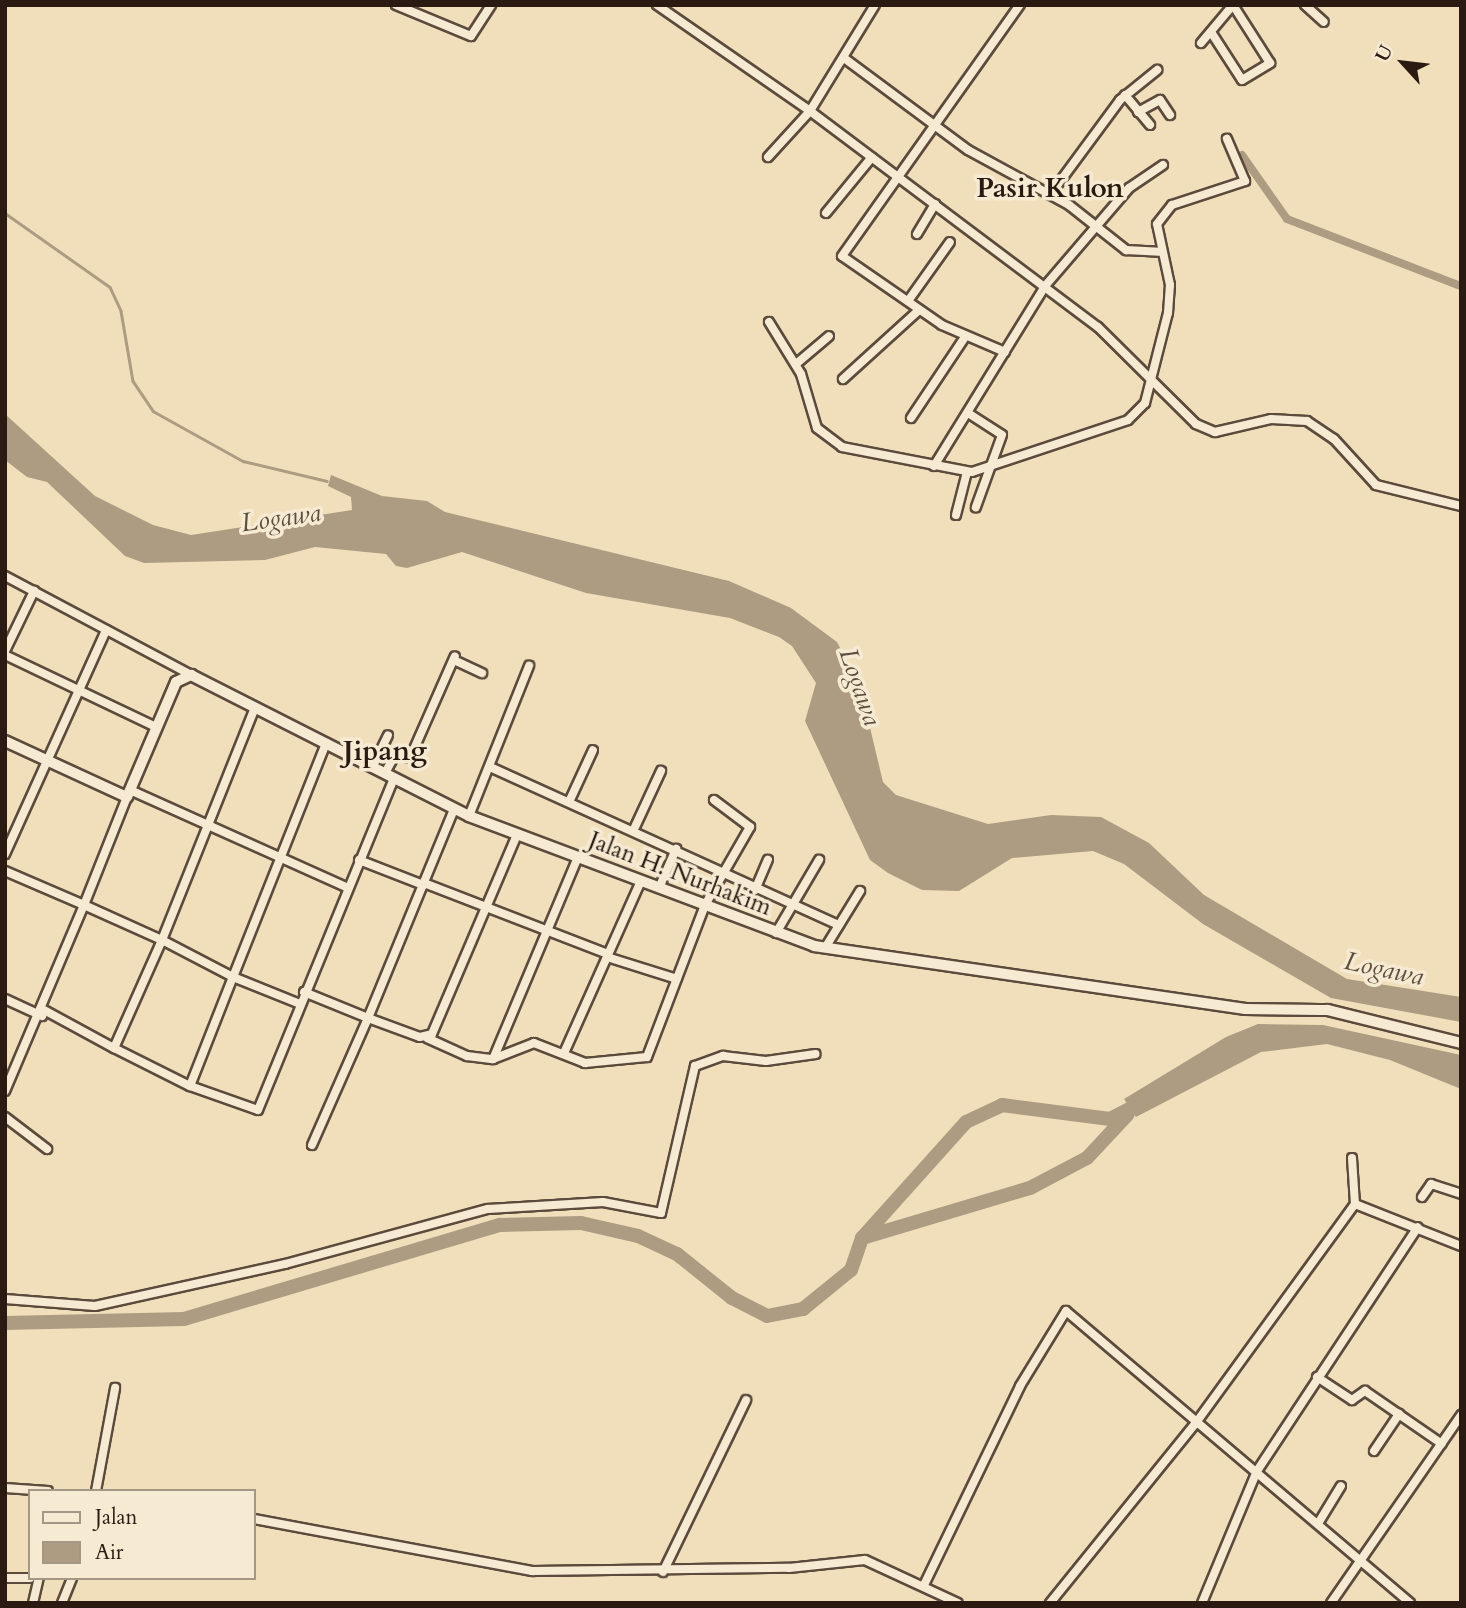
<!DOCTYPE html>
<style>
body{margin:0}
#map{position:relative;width:1466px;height:1608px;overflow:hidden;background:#f1dfbb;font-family:Cardo,serif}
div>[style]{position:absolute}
.water>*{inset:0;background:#ad9c81}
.stream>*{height:2.5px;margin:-1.25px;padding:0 1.25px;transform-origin:1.25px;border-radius:1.25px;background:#ad9c81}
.canal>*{height:8px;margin:-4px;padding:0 4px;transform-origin:4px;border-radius:4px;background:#ad9c81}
.river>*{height:14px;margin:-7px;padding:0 7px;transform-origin:7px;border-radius:7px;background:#ad9c81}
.roads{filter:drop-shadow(2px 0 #5c4b3c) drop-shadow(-2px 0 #5c4b3c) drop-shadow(0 2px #5c4b3c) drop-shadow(0 -2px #5c4b3c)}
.street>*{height:8px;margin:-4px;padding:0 4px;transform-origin:4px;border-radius:4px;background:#f6ead3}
.secondary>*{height:10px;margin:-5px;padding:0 5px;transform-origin:5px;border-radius:5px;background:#f6ead3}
span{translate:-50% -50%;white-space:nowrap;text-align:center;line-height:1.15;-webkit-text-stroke:7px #f6ead3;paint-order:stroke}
.street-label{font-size:24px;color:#2a1a11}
.water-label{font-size:26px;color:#5e4e3e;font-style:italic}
.quarter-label{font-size:28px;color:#2a1a11;font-weight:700}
.frame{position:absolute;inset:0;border:7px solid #2a1a11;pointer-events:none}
.legend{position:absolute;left:28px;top:1489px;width:228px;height:91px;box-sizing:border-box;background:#f6ead3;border:2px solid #a49785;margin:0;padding:9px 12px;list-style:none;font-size:21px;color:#2a1a11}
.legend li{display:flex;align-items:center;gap:14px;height:35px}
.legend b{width:35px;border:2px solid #a49785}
.north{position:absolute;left:1368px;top:28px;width:70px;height:70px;-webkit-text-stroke:5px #f6ead3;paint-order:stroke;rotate:297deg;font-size:19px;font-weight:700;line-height:28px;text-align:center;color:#2a1a11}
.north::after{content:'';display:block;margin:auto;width:24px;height:32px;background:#2a1a11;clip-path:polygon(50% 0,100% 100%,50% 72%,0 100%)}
</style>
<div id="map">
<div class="water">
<div style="clip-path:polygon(5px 414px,95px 496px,153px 525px,191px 535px,352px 510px,351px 497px,328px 486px,331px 475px,382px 496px,427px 501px,445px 512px,729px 581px,791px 608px,837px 642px,860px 686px,883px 782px,896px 795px,988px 824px,1051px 815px,1101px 817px,1149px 843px,1204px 895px,1347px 979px,1461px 997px,1461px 1022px,1331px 998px,1203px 924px,1124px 864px,1093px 851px,1012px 858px,959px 891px,922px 890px,888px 873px,870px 860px,805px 721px,816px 683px,792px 646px,779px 637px,730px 618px,586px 593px,462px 552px,407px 568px,396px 566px,386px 554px,315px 547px,265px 560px,144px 563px,125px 556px,47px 482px,27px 477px,5px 460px)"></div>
<div style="clip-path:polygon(1258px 1024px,1323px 1025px,1461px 1055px,1461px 1089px,1390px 1060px,1327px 1044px,1261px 1052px,1136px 1117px,1124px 1099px,1226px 1037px)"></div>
</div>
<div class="stream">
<div style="left:5px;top:213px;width:128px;rotate:35.2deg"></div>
<div style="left:110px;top:287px;width:26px;rotate:65deg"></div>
<div style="left:121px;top:311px;width:71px;rotate:80.3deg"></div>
<div style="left:133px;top:381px;width:36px;rotate:56deg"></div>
<div style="left:153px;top:411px;width:103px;rotate:29.1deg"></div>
<div style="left:243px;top:461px;width:86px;rotate:13.4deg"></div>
</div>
<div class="canal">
<div style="left:1242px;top:155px;width:78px;rotate:54.9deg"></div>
<div style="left:1287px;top:219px;width:186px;rotate:21.1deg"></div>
</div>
<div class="river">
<div style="left:862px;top:1238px;width:175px;rotate:-16.6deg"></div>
<div style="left:1030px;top:1188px;width:64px;rotate:-27.8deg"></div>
<div style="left:1087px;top:1158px;width:60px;rotate:-47deg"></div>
<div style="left:5px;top:1323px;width:179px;rotate:-1.3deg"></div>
<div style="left:184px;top:1319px;width:330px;rotate:-16.6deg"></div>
<div style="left:500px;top:1225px;width:81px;rotate:-1.4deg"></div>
<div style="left:581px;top:1223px;width:58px;rotate:12.8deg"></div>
<div style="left:638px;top:1236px;width:43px;rotate:24.8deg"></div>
<div style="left:677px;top:1254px;width:70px;rotate:38.7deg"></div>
<div style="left:732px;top:1298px;width:39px;rotate:27deg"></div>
<div style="left:767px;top:1316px;width:37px;rotate:-11deg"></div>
<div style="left:803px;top:1309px;width:62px;rotate:-39.1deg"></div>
<div style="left:851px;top:1270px;width:34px;rotate:-71deg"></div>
<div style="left:862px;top:1238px;width:156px;rotate:-48.1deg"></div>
<div style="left:966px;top:1122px;width:40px;rotate:-25deg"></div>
<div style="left:1002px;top:1105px;width:109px;rotate:7.4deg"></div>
<div style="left:1110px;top:1119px;width:42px;rotate:-27.2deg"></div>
</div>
<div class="roads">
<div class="street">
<div style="left:396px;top:5px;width:81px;rotate:22.5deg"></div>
<div style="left:471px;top:36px;width:37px;rotate:-57deg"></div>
<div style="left:657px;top:5px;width:186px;rotate:34.7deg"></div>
<div style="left:810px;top:111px;width:124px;rotate:-58.5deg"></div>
<div style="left:1305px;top:5px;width:25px;rotate:42deg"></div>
<div style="left:1211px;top:32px;width:57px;rotate:57.1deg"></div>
<div style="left:1242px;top:80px;width:33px;rotate:-31deg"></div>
<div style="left:1270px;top:63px;width:69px;rotate:-122.5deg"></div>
<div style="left:1201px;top:43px;width:50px;rotate:-49.9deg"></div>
<div style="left:844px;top:58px;width:154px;rotate:36.6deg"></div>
<div style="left:968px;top:150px;width:115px;rotate:28.6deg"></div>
<div style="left:1069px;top:205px;width:73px;rotate:38.3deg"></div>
<div style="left:1126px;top:250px;width:33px;rotate:3deg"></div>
<div style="left:1125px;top:95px;width:39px;rotate:50deg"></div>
<div style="left:1138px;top:112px;width:25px;rotate:-29deg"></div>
<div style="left:1160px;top:100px;width:18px;rotate:56deg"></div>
<div style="left:768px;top:157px;width:62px;rotate:-47.6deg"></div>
<div style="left:810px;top:111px;width:360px;rotate:36.9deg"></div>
<div style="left:1098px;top:327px;width:138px;rotate:44.7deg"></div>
<div style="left:1196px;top:424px;width:21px;rotate:23deg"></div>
<div style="left:1215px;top:432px;width:57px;rotate:-13.1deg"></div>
<div style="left:1271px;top:419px;width:36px;rotate:3deg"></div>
<div style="left:1307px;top:421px;width:32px;rotate:34deg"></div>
<div style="left:1334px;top:439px;width:62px;rotate:47.6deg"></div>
<div style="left:1376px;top:485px;width:88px;rotate:13.9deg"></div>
<div style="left:1050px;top:195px;width:118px;rotate:-53.6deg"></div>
<div style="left:1120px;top:100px;width:48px;rotate:-39deg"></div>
<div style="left:826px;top:213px;width:72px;rotate:-50.6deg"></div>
<div style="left:917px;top:234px;width:35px;rotate:-59deg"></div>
<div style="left:908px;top:301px;width:72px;rotate:-54.6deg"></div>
<div style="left:769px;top:322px;width:61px;rotate:58.4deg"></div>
<div style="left:801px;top:374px;width:56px;rotate:73.5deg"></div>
<div style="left:817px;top:428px;width:31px;rotate:37deg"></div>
<div style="left:842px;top:447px;width:132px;rotate:10.9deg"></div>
<div style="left:972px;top:472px;width:164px;rotate:-18.4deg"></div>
<div style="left:1128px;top:420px;width:24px;rotate:-45deg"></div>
<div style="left:1145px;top:403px;width:93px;rotate:-75.7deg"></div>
<div style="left:1168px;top:313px;width:28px;rotate:-86deg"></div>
<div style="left:1170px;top:285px;width:62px;rotate:-102deg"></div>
<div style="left:1157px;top:224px;width:24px;rotate:-52deg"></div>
<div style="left:1172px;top:205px;width:77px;rotate:-18.2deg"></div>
<div style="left:1245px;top:181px;width:46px;rotate:-113.2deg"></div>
<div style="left:1005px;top:352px;width:69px;rotate:-156.8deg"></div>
<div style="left:942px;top:325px;width:121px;rotate:-145.4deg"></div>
<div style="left:842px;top:256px;width:308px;rotate:-54.7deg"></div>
<div style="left:796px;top:364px;width:43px;rotate:-40.3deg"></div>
<div style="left:843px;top:379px;width:103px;rotate:-42.2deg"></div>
<div style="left:968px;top:413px;width:40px;rotate:32.9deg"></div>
<div style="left:1002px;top:435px;width:77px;rotate:109.9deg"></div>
<div style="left:911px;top:418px;width:97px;rotate:-56.3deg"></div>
<div style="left:934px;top:466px;width:211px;rotate:-58.3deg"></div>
<div style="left:1045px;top:286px;width:129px;rotate:-49.4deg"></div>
<div style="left:1129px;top:188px;width:41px;rotate:-34.1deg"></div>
<div style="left:956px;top:515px;width:44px;rotate:-75.7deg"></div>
<div style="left:5px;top:576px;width:211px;rotate:28deg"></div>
<div style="left:5px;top:651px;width:67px;rotate:-64.2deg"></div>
<div style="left:5px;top:655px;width:167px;rotate:25.5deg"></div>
<div style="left:454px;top:660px;width:31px;rotate:25deg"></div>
<div style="left:373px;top:766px;width:34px;rotate:-64deg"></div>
<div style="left:490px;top:767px;width:383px;rotate:24.4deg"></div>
<div style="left:385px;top:773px;width:21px;rotate:-61deg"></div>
<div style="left:395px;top:755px;width:15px;rotate:11deg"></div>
<div style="left:410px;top:758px;width:111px;rotate:-66.2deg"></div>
<div style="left:130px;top:790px;width:239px;rotate:24.2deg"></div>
<div style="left:127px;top:797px;width:116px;rotate:111.7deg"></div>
<div style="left:84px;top:905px;width:85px;rotate:24.2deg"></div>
<div style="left:162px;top:940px;width:251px;rotate:-68.2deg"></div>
<div style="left:569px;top:802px;width:57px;rotate:-65.2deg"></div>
<div style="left:469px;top:816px;width:162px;rotate:-68.2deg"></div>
<div style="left:635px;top:827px;width:62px;rotate:-65.1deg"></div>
<div style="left:5px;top:854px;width:246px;rotate:-65.7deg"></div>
<div style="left:578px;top:857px;width:219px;rotate:112.8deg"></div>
<div style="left:493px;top:1059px;width:44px;rotate:-21.3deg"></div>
<div style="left:534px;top:1043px;width:55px;rotate:21.4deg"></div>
<div style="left:585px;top:1063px;width:62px;rotate:-5.5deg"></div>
<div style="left:647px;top:1057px;width:163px;rotate:-69.1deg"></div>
<div style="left:705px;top:905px;width:90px;rotate:-60deg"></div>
<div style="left:750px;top:827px;width:45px;rotate:-143.1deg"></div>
<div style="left:359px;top:860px;width:69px;rotate:21.3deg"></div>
<div style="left:5px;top:871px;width:86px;rotate:23.3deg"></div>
<div style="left:84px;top:905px;width:202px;rotate:113deg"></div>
<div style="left:424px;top:883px;width:197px;rotate:21.1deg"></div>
<div style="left:659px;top:888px;width:43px;rotate:-66.4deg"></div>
<div style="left:755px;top:890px;width:33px;rotate:-67deg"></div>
<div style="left:776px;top:933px;width:85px;rotate:-59.5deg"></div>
<div style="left:825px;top:948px;width:67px;rotate:-58.4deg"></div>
<div style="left:607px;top:957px;width:73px;rotate:17.4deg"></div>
<div style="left:304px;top:992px;width:69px;rotate:22.1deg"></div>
<div style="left:368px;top:1018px;width:226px;rotate:-67.6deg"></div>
<div style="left:5px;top:999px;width:41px;rotate:24.7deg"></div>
<div style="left:44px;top:1010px;width:80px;rotate:28.5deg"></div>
<div style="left:114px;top:1048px;width:118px;rotate:-66deg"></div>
<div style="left:162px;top:940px;width:80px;rotate:27.5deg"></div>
<div style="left:233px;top:977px;width:252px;rotate:-68.3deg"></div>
<div style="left:427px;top:1038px;width:44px;rotate:24.2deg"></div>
<div style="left:467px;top:1056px;width:26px;rotate:7deg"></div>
<div style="left:114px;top:1048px;width:85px;rotate:26.6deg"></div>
<div style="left:190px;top:1086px;width:117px;rotate:-68.5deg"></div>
<div style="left:233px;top:977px;width:72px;rotate:21.9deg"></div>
<div style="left:564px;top:1053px;width:188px;rotate:-65.9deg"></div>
<div style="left:190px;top:1086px;width:72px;rotate:19.4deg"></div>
<div style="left:258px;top:1110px;width:359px;rotate:-67.7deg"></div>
<div style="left:5px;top:1117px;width:53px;rotate:37.3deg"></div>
<div style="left:312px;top:1145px;width:139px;rotate:-66.2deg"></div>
<div style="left:368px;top:1018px;width:55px;rotate:20.1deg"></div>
<div style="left:420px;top:1037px;width:12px;rotate:-14deg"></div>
<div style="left:432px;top:1034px;width:216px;rotate:-66.9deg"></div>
<div style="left:1352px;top:1158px;width:46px;rotate:86.3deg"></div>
<div style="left:1422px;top:1197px;width:16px;rotate:-55deg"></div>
<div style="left:1431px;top:1184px;width:32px;rotate:18deg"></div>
<div style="left:5px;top:1299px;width:90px;rotate:4.4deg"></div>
<div style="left:95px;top:1306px;width:195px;rotate:-12.5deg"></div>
<div style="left:285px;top:1264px;width:210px;rotate:-15.2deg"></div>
<div style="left:488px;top:1209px;width:115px;rotate:-3.5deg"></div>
<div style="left:603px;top:1202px;width:59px;rotate:10.7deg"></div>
<div style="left:661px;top:1213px;width:151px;rotate:-77deg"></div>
<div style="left:695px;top:1066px;width:30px;rotate:-20deg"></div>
<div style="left:723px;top:1056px;width:43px;rotate:6.6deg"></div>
<div style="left:766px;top:1061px;width:50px;rotate:-8deg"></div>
<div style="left:1317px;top:1377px;width:42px;rotate:33.3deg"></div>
<div style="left:1352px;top:1400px;width:16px;rotate:-35deg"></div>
<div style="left:1365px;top:1391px;width:93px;rotate:34.5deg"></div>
<div style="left:1374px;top:1451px;width:45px;rotate:-56deg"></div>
<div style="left:5px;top:1488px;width:43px;rotate:4deg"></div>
<div style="left:96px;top:1491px;width:105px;rotate:-79.5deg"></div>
<div style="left:254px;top:1519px;width:283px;rotate:10.6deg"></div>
<div style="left:532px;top:1571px;width:257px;rotate:-0.7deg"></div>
<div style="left:789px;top:1568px;width:76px;rotate:-6deg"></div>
<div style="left:865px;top:1560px;width:102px;rotate:24.8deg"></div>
<div style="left:1319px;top:1522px;width:42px;rotate:-58.6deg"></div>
<div style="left:663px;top:1572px;width:191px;rotate:-64.2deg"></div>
<div style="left:5px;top:1578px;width:25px"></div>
<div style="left:924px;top:1585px;width:221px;rotate:-64.2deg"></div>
<div style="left:1020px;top:1386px;width:88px;rotate:-58.5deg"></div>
<div style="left:1066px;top:1311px;width:451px;rotate:40.3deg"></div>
<div style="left:33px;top:1603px;width:26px;rotate:-77deg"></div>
<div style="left:62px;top:1603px;width:27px;rotate:-68deg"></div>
<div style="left:1050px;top:1603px;width:235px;rotate:-51deg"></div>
<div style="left:1198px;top:1420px;width:267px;rotate:-54deg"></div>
<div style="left:1355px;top:1204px;width:114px;rotate:21.6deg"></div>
<div style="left:1202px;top:1603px;width:143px;rotate:-67.4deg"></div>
<div style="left:1257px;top:1471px;width:292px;rotate:-56.6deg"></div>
<div style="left:1331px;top:1603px;width:229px;rotate:-55.3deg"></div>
</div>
<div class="secondary">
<div style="left:5px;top:741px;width:134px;rotate:24.7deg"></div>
<div style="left:127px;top:797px;width:125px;rotate:-66.9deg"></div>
<div style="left:176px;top:682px;width:17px;rotate:-25deg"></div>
<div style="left:191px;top:675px;width:312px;rotate:26.9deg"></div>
<div style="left:469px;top:816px;width:369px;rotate:20.6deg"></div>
<div style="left:814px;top:946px;width:436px;rotate:8.3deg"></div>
<div style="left:1245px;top:1009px;width:83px;rotate:0.7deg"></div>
<div style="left:1328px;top:1010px;width:137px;rotate:13.9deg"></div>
</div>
</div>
<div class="street-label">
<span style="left:680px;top:874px;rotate:21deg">Jalan H. Nurhakim</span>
</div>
<div class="water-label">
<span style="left:281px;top:518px;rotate:-8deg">Logawa</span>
<span style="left:860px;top:687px;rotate:71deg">Logawa</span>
<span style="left:1384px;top:969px;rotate:12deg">Logawa</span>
</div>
<div class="quarter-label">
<span style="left:1050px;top:188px">Pasir Kulon</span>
<span style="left:385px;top:751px">Jipang</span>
</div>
<div class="frame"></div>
<ul class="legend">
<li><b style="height:9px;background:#f6ead3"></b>Jalan</li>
<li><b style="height:19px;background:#ad9c81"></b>Air</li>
</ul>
<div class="north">U</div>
</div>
